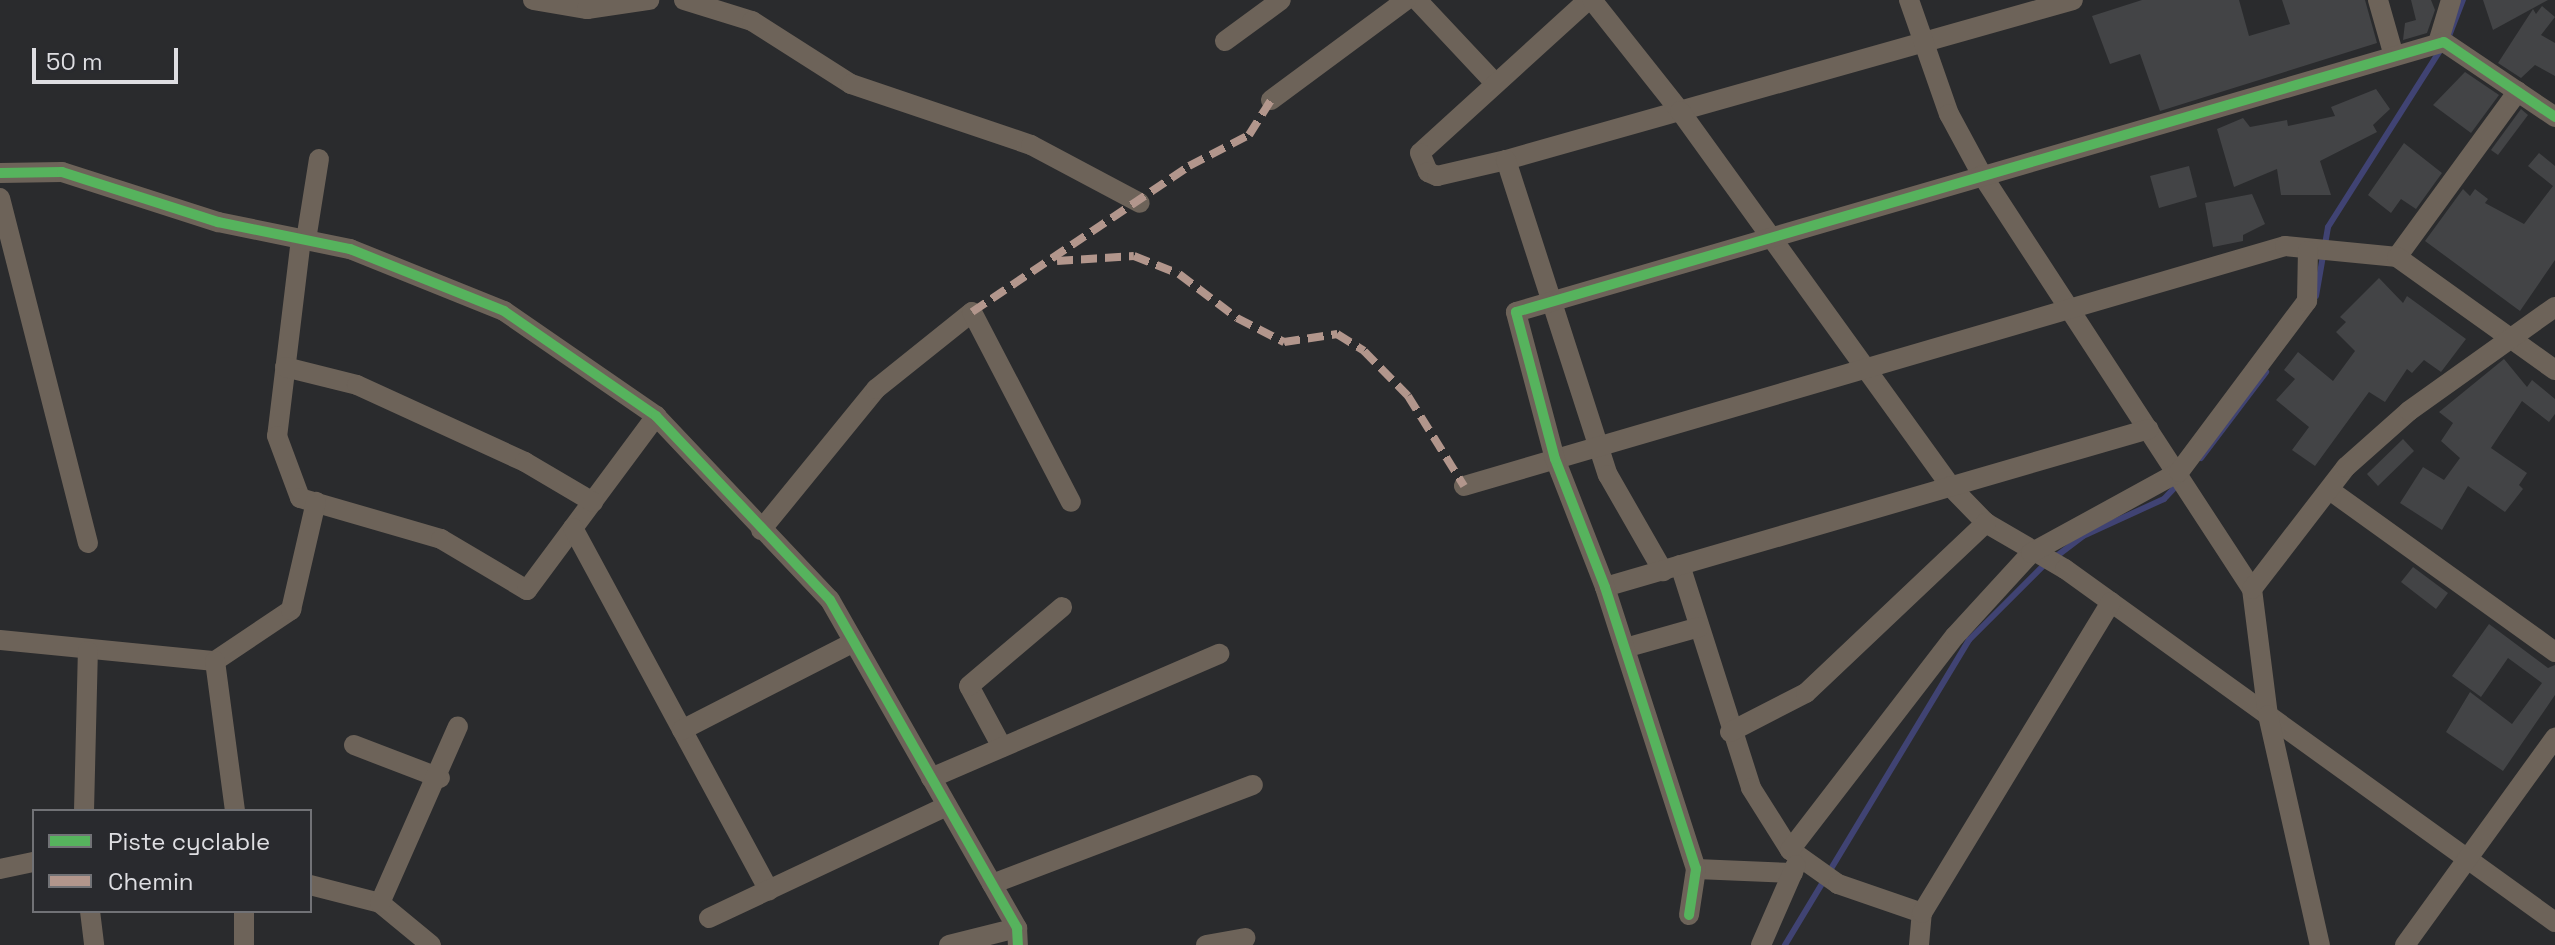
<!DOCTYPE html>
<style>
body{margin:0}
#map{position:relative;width:2555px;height:945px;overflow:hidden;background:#2a2b2d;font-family:"Space Grotesk",sans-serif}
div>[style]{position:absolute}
.stream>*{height:6px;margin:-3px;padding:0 3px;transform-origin:3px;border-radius:3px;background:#404373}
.building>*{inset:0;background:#434446}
.street>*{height:20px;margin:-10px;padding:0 10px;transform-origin:10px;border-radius:10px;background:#6d6359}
.quiet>*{height:8px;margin-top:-4px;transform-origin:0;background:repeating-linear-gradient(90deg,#b2968c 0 16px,transparent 0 24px)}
.cycleway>*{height:10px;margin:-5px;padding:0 5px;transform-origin:5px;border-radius:5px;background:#56b35d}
span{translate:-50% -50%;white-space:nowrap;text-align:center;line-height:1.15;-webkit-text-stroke:6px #292a2e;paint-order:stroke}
.legend{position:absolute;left:32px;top:809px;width:280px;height:104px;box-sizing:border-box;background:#292a2e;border:2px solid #717276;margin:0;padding:10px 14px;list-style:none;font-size:24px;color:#dedee2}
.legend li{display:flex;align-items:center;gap:16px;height:40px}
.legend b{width:40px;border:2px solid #717276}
.scale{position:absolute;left:32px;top:48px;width:146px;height:36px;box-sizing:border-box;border:4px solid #dedee2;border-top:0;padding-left:10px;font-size:24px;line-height:28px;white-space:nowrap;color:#dedee2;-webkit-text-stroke:6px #292a2e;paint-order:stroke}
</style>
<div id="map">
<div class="stream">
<div style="left:2449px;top:36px;width:39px;rotate:-69deg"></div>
<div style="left:2316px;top:296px;width:70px;rotate:-80.1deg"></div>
<div style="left:2328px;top:227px;width:211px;rotate:-57.6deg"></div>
<div style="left:2201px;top:458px;width:108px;rotate:-52.9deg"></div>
<div style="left:2054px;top:558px;width:36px;rotate:-37deg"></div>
<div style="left:2083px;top:536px;width:89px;rotate:-24.6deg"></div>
<div style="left:2164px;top:499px;width:19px;rotate:-47deg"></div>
<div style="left:1785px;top:945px;width:356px;rotate:-58.9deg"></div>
<div style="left:1969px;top:640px;width:107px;rotate:-45deg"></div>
</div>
<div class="building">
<div style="clip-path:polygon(2142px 0,2239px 0,2249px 36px,2290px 24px,2282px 0,2365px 0,2377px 43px,2160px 111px,2140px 54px,2110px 64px,2092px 16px)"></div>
<div style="clip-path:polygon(2411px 0,2431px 0,2435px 10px,2427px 33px,2403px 40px,2405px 23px,2416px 20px)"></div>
<div style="clip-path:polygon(2483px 0,2548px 0,2493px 30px)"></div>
<div style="clip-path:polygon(2542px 6px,2555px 17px,2541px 35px,2555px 43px,2555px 76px,2535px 65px,2521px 78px,2498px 63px,2533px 9px,2536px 14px)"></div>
<div style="clip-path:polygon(2465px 72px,2499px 95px,2471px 133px,2433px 105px)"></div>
<div style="clip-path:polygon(2376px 89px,2390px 109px,2373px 125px,2377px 132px,2320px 161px,2331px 195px,2281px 195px,2277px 169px,2234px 187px,2217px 129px,2243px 118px,2250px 127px,2287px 120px,2288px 126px,2335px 116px,2331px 107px)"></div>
<div style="clip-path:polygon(2521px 109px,2528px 115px,2498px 155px,2491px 150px)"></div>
<div style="clip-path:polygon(2404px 143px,2442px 173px,2416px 209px,2401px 199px,2391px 213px,2368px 195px)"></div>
<div style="clip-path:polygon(2539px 153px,2555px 166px,2555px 260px,2520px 311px,2425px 241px,2463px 189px,2470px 196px,2475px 189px,2488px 199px,2485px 203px,2524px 224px,2553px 186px,2528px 166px)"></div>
<div style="clip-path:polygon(2189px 166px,2197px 197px,2159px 208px,2150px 176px)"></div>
<div style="clip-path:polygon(2252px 194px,2265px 224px,2243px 235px,2243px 241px,2213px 247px,2205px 203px)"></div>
<div style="clip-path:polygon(2379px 278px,2403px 303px,2407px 296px,2466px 339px,2441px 372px,2424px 360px,2412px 373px,2407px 369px,2385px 402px,2369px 392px,2315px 466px,2292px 450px,2309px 427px,2276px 400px,2295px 379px,2284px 370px,2298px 352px,2333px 381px,2355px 351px,2336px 332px,2346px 322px,2340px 317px)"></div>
<div style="clip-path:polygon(2504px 359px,2527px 387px,2532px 380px,2555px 399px,2555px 414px,2549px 422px,2522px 401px,2491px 448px,2527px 473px,2519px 485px,2523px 489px,2505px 512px,2468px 486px,2442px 530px,2400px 503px,2423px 467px,2444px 480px,2460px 458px,2441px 441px,2453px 423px,2439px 412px)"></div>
<div style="clip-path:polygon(2403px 439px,2414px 451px,2378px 486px,2367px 474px)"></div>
<div style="clip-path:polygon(2413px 567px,2448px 593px,2436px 609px,2401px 582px)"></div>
<div style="clip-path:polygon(2489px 624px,2548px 668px,2555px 665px,2555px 695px,2503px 771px,2446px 732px,2470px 692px,2512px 724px,2542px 683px,2508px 658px,2481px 697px,2452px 676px)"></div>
</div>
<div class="street">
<div style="left:533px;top:0;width:55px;rotate:9.5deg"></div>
<div style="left:587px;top:9px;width:63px;rotate:-8.3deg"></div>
<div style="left:684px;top:0;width:71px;rotate:17.2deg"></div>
<div style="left:752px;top:21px;width:117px;rotate:32.5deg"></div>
<div style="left:851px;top:84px;width:190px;rotate:18.7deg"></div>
<div style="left:1031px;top:145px;width:123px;rotate:28deg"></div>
<div style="left:1417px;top:0;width:112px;rotate:46.8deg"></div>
<div style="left:1588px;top:0;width:227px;rotate:137.7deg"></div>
<div style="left:1420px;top:153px;width:21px;rotate:67deg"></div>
<div style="left:1428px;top:172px;width:10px;rotate:24deg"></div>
<div style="left:1437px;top:176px;width:71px;rotate:-13.1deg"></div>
<div style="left:1506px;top:160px;width:589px;rotate:-15.76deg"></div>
<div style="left:1592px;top:0;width:142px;rotate:51.6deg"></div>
<div style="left:1680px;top:111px;width:462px;rotate:54.2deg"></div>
<div style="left:1950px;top:486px;width:52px;rotate:45.8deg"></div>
<div style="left:1986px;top:523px;width:91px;rotate:30.2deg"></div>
<div style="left:2065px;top:569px;width:604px;rotate:35.77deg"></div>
<div style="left:1909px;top:0;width:121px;rotate:70.7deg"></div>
<div style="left:1949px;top:114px;width:69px;rotate:61.6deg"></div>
<div style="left:1982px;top:175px;width:494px;rotate:56.9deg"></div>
<div style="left:2252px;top:589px;width:127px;rotate:82.8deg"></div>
<div style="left:2268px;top:715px;width:236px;rotate:77.3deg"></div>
<div style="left:2378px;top:0;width:58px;rotate:74.1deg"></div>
<div style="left:1225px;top:41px;width:69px;rotate:-36.2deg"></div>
<div style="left:2438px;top:43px;width:45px;rotate:-73.2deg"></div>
<div style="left:1271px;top:100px;width:168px;rotate:-36.5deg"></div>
<div style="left:1506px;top:160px;width:331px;rotate:72.1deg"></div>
<div style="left:1608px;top:475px;width:111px;rotate:60.2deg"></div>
<div style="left:0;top:173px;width:62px;rotate:-0.9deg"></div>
<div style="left:62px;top:172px;width:164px;rotate:17.8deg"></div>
<div style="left:218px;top:222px;width:135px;rotate:11.6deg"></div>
<div style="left:350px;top:249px;width:166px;rotate:21.9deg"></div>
<div style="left:504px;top:311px;width:185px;rotate:34.6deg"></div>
<div style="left:656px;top:416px;width:253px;rotate:46.6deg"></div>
<div style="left:830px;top:600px;width:378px;rotate:60.3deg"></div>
<div style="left:1017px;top:928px;width:17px;rotate:87deg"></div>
<div style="left:0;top:198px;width:356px;rotate:75.7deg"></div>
<div style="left:301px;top:239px;width:198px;rotate:96.9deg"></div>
<div style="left:277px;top:436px;width:66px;rotate:69.6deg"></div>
<div style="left:300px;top:498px;width:147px;rotate:16.2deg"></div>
<div style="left:441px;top:539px;width:100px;rotate:30.7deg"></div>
<div style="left:527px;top:590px;width:217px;rotate:-53.4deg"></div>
<div style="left:306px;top:240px;width:82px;rotate:-80.9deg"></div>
<div style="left:2397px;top:257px;width:205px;rotate:-53.9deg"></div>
<div style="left:285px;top:367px;width:74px;rotate:14deg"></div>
<div style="left:357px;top:385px;width:185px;rotate:24.6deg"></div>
<div style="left:525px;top:462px;width:79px;rotate:30.5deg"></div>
<div style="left:1464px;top:486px;width:855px;rotate:-16.3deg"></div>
<div style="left:2285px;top:246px;width:113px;rotate:5.6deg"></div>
<div style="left:2397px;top:257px;width:194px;rotate:35.6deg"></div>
<div style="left:2331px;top:491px;width:276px;rotate:35.7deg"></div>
<div style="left:573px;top:528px;width:412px;rotate:61.6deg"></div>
<div style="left:761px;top:530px;width:182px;rotate:-50.8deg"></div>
<div style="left:876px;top:389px;width:123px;rotate:-38.7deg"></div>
<div style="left:972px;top:312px;width:214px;rotate:62.5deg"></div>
<div style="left:1680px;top:565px;width:234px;rotate:72.3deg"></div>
<div style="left:1751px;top:788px;width:73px;rotate:57.8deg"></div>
<div style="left:1790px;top:850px;width:59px;rotate:35.3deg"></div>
<div style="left:1838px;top:884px;width:89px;rotate:19deg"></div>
<div style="left:1605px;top:587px;width:566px;rotate:-16.2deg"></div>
<div style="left:2252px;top:589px;width:154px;rotate:-52.4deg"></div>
<div style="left:2346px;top:467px;width:84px;rotate:-41.6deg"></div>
<div style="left:2409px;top:411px;width:179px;rotate:-35.5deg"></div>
<div style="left:0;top:640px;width:216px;rotate:5.6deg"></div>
<div style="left:215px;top:661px;width:92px;rotate:-33.9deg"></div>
<div style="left:291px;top:610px;width:111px;rotate:-77deg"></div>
<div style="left:1625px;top:648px;width:77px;rotate:-15.8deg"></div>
<div style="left:215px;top:661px;width:151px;rotate:82.4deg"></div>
<div style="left:682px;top:730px;width:193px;rotate:-27.1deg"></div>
<div style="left:1730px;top:732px;width:85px;rotate:-27.2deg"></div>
<div style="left:1806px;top:693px;width:248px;rotate:-43.4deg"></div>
<div style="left:354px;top:745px;width:92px;rotate:21deg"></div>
<div style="left:1002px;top:747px;width:69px;rotate:-118.4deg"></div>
<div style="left:969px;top:686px;width:122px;rotate:-40.3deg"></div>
<div style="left:931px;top:778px;width:314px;rotate:-23.3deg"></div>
<div style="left:84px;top:811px;width:160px;rotate:-88.6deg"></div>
<div style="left:1790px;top:850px;width:270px;rotate:-52.4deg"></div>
<div style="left:1955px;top:636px;width:113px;rotate:-47.5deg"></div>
<div style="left:2031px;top:553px;width:169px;rotate:-28.7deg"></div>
<div style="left:2179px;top:472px;width:214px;rotate:-53.2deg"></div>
<div style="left:2307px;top:301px;width:50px;rotate:-88.9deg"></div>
<div style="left:0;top:869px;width:35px;rotate:-12deg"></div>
<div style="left:1696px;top:869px;width:97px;rotate:2.4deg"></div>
<div style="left:992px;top:884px;width:279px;rotate:-20.8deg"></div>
<div style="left:310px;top:885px;width:72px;rotate:14.4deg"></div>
<div style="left:380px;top:903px;width:66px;rotate:39.5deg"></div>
<div style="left:380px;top:903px;width:193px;rotate:-66.2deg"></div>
<div style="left:90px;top:911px;width:34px;rotate:83deg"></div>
<div style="left:244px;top:911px;width:34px;rotate:90deg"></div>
<div style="left:1689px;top:915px;width:47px;rotate:-81.3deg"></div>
<div style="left:1696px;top:869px;width:296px;rotate:-107.9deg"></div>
<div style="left:1605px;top:587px;width:137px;rotate:-111.3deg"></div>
<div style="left:1555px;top:459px;width:152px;rotate:-104.9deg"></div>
<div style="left:1516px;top:312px;width:966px;rotate:-16.22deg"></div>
<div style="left:2444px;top:42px;width:134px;rotate:34deg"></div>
<div style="left:709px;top:918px;width:263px;rotate:-25.2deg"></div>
<div style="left:949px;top:945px;width:70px;rotate:-14deg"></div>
<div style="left:1206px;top:945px;width:40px;rotate:-10deg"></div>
<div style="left:1761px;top:945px;width:87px;rotate:-66.4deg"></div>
<div style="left:1919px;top:945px;width:32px;rotate:-85deg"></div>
<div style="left:1922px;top:913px;width:364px;rotate:-58.7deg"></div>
<div style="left:2405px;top:945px;width:256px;rotate:-54.1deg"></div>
</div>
<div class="quiet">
<div style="left:1057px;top:261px;width:77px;rotate:-3.7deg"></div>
<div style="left:1134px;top:256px;width:48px;rotate:21.8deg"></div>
<div style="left:1179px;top:274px;width:73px;rotate:37.2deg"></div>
<div style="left:1237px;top:318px;width:53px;rotate:27.1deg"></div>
<div style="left:1284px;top:342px;width:54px;rotate:-8.6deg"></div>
<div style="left:1337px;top:334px;width:32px;rotate:32deg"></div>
<div style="left:1364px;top:351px;width:63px;rotate:45.6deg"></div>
<div style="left:1408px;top:396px;width:106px;rotate:58.1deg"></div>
<div style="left:972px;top:312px;width:262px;rotate:-33.9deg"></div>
<div style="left:1189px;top:166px;width:68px;rotate:-27.3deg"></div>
<div style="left:1249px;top:135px;width:41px;rotate:-57.8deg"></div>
</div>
<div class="cycleway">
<div style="left:0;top:173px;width:62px;rotate:-0.9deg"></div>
<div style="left:62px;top:172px;width:164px;rotate:17.8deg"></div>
<div style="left:218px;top:222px;width:135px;rotate:11.6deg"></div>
<div style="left:350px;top:249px;width:166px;rotate:21.9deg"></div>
<div style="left:504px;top:311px;width:185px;rotate:34.6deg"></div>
<div style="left:656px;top:416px;width:253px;rotate:46.6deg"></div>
<div style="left:830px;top:600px;width:378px;rotate:60.3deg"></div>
<div style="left:1017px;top:928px;width:17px;rotate:87deg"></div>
<div style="left:1689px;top:915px;width:47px;rotate:-81.3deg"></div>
<div style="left:1696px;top:869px;width:296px;rotate:-107.9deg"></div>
<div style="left:1605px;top:587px;width:137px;rotate:-111.3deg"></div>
<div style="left:1555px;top:459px;width:152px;rotate:-104.9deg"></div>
<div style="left:1516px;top:312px;width:966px;rotate:-16.22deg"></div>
<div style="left:2444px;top:42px;width:134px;rotate:34deg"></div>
</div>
<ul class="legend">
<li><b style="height:10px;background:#56b35d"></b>Piste cyclable</li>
<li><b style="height:10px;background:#b2968c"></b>Chemin</li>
</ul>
<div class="scale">50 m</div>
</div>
